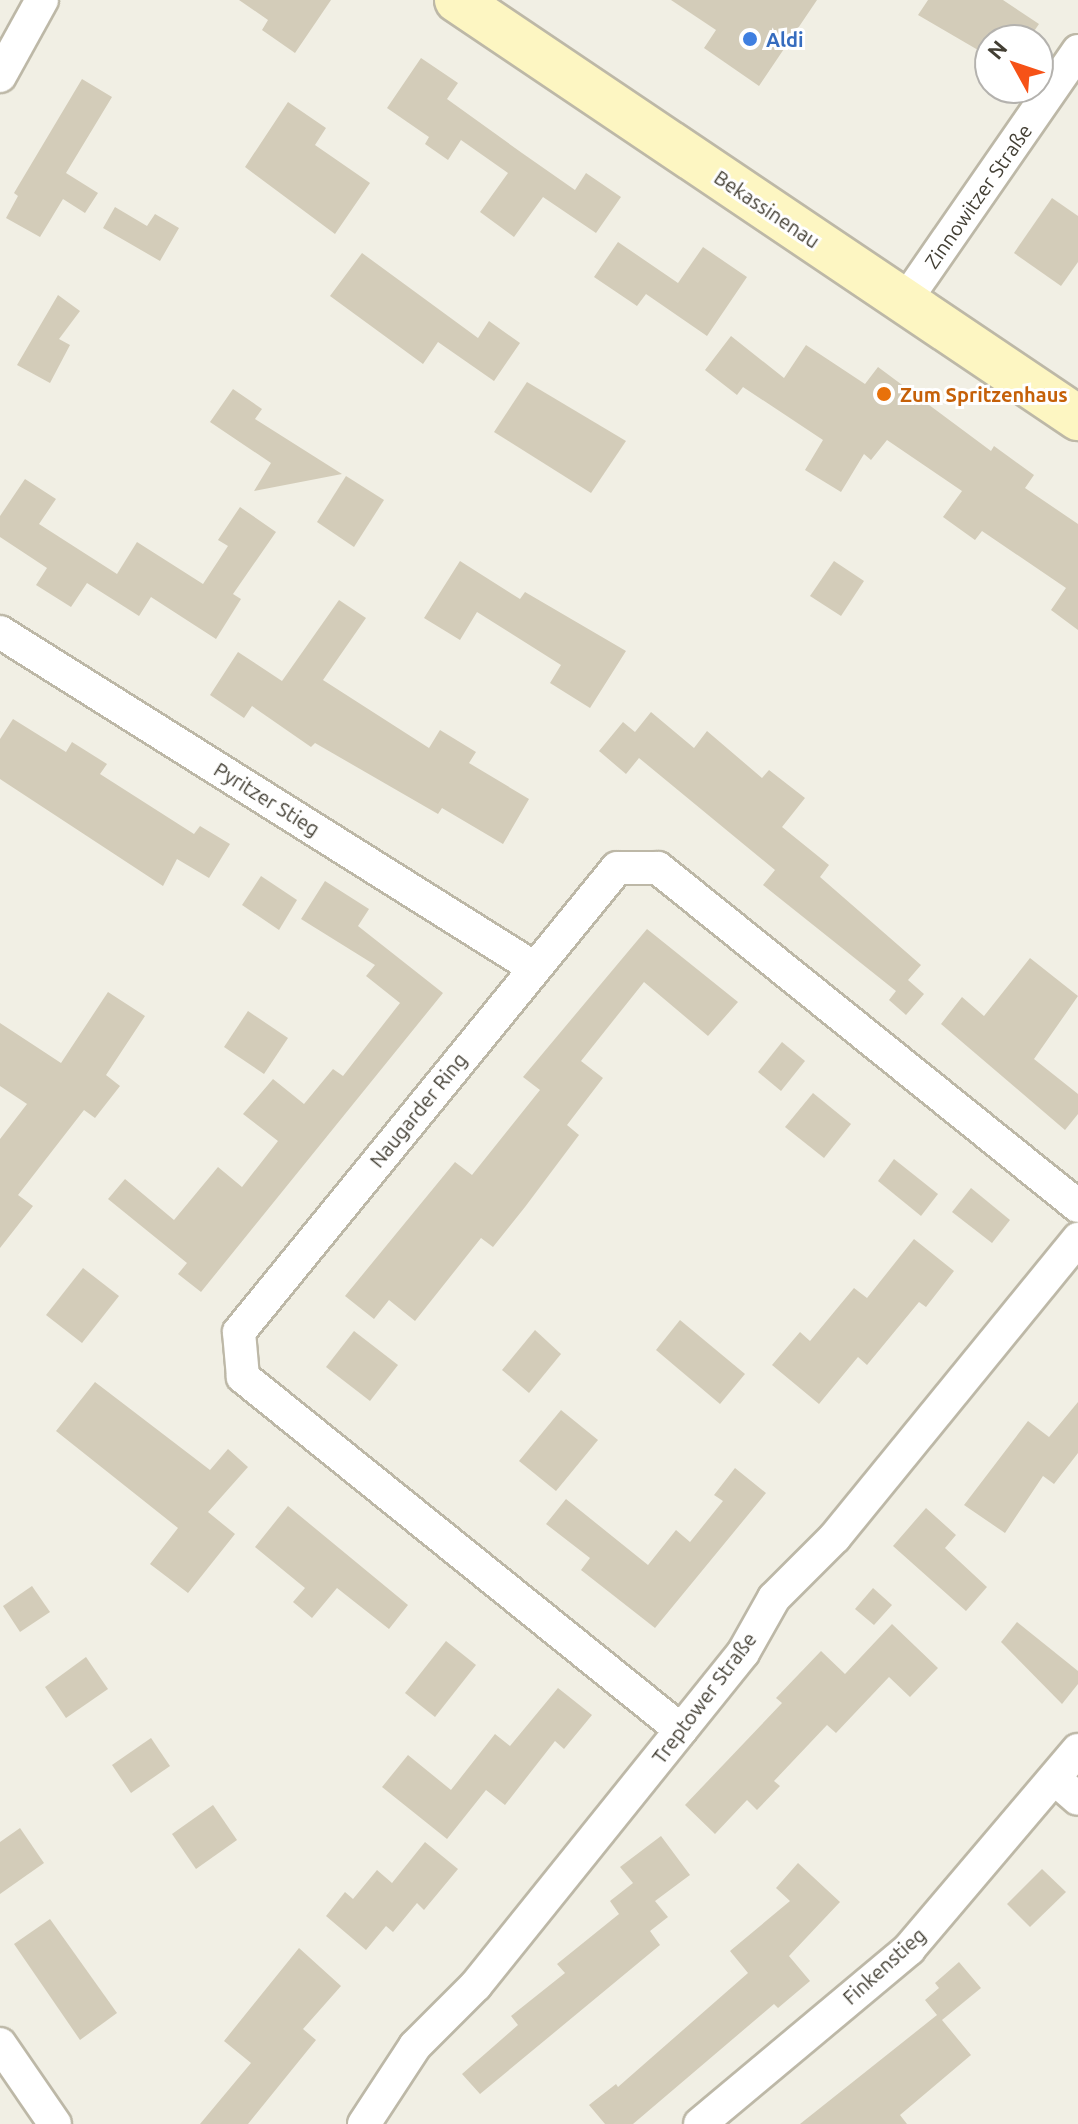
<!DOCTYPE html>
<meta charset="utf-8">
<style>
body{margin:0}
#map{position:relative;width:1078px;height:2124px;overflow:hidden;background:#f1efe4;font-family:Ubuntu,sans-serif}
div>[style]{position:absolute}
.building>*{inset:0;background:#d3ccb9}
.roads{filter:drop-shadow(2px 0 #bdb8a7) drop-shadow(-2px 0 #bdb8a7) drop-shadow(0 2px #bdb8a7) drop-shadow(0 -2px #bdb8a7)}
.street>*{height:32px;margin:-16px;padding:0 16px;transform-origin:16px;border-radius:16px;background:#fff}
.secondary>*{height:44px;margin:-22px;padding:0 22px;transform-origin:22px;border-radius:22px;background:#fdf6c2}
.dots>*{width:22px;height:22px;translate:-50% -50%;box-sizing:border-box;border:4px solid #fff;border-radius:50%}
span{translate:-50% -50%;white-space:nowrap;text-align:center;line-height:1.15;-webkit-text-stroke:6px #fff;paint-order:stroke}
.shop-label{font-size:20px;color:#366cbe;font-weight:700}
.left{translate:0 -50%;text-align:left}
.street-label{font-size:20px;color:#433f34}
.food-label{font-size:20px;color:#c56008;font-weight:700}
.north{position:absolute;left:974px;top:24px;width:80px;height:80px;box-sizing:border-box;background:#fff;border:2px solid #b4b2ae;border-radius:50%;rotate:310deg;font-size:22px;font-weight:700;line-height:32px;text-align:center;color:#433f34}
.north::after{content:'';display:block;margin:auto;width:28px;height:36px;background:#f65217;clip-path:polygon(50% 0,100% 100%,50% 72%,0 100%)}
</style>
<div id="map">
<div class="building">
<div style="clip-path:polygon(239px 0,331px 0,295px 53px,262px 30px,268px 20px)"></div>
<div style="clip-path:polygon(671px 0,817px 0,759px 86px,704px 48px,716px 30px)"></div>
<div style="clip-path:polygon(928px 0,1003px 0,1039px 24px,1028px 40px,990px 40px,990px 57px,918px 15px)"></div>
<div style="clip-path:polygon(421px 58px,458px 83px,447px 99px,522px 153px,575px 190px,586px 173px,621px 197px,596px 233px,543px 197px,514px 237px,480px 212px,508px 173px,461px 140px,448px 160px,425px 144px,429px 137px,387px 108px)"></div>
<div style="clip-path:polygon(82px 79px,112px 97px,66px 173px,98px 193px,85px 213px,63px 199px,40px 237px,6px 218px,18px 196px,14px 193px)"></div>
<div style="clip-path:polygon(288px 102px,326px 128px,315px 145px,370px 183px,335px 234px,245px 167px)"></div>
<div style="clip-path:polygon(1052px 198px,1078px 216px,1078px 262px,1061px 286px,1014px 253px)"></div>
<div style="clip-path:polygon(115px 207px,147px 226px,155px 214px,179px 228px,160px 261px,103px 228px)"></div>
<div style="clip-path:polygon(618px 242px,678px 283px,703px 247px,747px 277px,707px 336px,646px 294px,637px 306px,594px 277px)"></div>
<div style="clip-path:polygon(362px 253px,478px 338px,489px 321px,520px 343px,494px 381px,438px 342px,423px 364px,330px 296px)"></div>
<div style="clip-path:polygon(58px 295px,80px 311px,59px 339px,70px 345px,50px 383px,17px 365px)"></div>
<div style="clip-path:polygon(731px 336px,784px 378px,806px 345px,865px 384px,878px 367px,991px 451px,994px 446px,1034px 475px,1025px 488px,1078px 524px,1078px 630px,1051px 610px,1066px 588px,982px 531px,975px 540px,943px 517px,962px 491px,887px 440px,871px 460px,864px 454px,841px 492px,805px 470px,823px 440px,743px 387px,737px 395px,705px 370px)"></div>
<div style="clip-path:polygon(527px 382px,626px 441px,591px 493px,494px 432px)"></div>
<div style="clip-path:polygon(233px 389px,262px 409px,255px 419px,342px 474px,254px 491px,271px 463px,210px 422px)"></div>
<div style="clip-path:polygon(346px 476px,384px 500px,354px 547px,317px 522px)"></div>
<div style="clip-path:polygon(25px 479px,56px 499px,39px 524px,117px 574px,137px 542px,203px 584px,228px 546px,218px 540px,240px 507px,276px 532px,233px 594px,241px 599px,216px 639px,151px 597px,139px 616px,87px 583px,71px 607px,36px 585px,47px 568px,0 537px,0 516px)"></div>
<div style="clip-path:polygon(460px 561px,520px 599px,525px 592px,626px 651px,590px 708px,550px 683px,561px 665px,477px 612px,460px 640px,424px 618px)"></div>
<div style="clip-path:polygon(834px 561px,864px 581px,841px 616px,810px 596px)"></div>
<div style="clip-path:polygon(339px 600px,366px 618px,323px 680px,429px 748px,440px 730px,476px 752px,469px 763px,529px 799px,503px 844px,442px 808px,438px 814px,315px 743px,311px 747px,252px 706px,244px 718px,210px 695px,238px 652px,282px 681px)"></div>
<div style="clip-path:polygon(651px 712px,694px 748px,707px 731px,762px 778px,769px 770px,805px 798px,782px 827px,829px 865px,820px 877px,921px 965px,908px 980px,924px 994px,906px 1015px,889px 1000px,896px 991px,763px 885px,775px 870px,639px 758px,626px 774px,599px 751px,623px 722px,635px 732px)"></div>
<div style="clip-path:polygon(13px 719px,66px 752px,72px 742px,107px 764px,100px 774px,194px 834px,200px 826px,230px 844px,209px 878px,177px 859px,163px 886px,0 779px,0 739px)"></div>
<div style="clip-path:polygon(261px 876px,297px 900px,279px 930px,242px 905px)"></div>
<div style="clip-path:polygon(325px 881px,369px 909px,358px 926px,443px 993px,201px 1292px,178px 1274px,187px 1263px,108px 1199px,125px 1179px,174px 1220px,218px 1167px,242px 1187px,278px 1141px,243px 1114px,273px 1079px,304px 1104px,333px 1069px,343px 1076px,400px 1003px,366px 976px,375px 965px,301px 919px)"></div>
<div style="clip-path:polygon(647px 929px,738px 1002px,708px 1036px,644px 982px,581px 1061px,603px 1078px,567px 1125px,579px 1135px,525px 1207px,493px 1247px,481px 1238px,415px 1321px,389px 1300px,374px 1319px,345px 1296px,455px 1162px,472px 1175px,540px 1090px,523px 1077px)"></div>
<div style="clip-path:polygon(1030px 958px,1078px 996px,1034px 1059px,1078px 1094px,1078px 1114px,1065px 1130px,941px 1024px,962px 997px,984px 1016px)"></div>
<div style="clip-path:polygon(108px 992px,145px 1016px,106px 1075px,120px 1086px,95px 1118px,84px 1110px,18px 1195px,33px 1206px,0 1248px,0 1139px,27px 1104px,0 1086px,0 1023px,61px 1063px)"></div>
<div style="clip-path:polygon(248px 1011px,288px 1038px,264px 1074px,224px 1047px)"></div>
<div style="clip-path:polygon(782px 1042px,805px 1061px,781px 1091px,758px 1072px)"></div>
<div style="clip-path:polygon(813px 1093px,851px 1124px,824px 1158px,785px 1127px)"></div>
<div style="clip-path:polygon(894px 1159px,938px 1194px,921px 1216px,878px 1181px)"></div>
<div style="clip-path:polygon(971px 1188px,1010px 1220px,992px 1243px,952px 1212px)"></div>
<div style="clip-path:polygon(914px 1239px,954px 1271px,926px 1307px,919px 1302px,867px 1365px,858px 1357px,819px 1404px,772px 1365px,800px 1332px,810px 1341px,854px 1288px,867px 1298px)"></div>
<div style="clip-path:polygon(83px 1268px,119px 1296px,82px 1343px,46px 1315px)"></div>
<div style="clip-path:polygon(680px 1320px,745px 1374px,720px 1404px,656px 1350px)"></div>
<div style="clip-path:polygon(535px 1330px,561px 1354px,529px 1393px,502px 1370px)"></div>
<div style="clip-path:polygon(354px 1331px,398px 1365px,370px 1401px,326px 1367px)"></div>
<div style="clip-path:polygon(95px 1382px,210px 1470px,228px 1449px,248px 1467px,208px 1512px,235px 1534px,188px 1593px,150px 1564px,178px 1528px,56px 1431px)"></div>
<div style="clip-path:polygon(1078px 1402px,1078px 1453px,1054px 1484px,1043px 1476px,1005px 1533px,964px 1505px,1028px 1421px,1049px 1437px)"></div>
<div style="clip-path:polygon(561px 1410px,598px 1440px,556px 1491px,519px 1461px)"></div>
<div style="clip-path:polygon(735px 1468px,766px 1493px,655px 1628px,581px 1570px,590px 1558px,546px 1524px,566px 1499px,648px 1565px,676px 1530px,690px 1542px,723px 1501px,714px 1495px)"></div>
<div style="clip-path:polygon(288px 1506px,408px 1605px,389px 1629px,337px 1588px,312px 1618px,293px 1602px,305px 1588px,255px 1547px)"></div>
<div style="clip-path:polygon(926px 1508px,956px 1535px,945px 1548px,987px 1587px,966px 1611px,893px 1546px)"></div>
<div style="clip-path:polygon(32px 1586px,50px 1612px,20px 1632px,3px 1606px)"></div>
<div style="clip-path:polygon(873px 1588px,892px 1605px,874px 1625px,855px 1609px)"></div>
<div style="clip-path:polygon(1017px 1622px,1078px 1671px,1078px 1684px,1062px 1704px,1001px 1642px)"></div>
<div style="clip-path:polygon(892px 1624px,938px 1668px,910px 1697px,889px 1677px,836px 1733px,827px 1725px,774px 1781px,780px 1786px,757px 1810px,747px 1800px,715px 1834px,685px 1805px,782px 1703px,776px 1698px,821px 1651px,845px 1674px)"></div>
<div style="clip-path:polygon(446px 1641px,476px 1665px,435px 1717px,405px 1693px)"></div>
<div style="clip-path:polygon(86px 1657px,108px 1689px,66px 1718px,45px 1687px)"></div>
<div style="clip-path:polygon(558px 1688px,592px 1715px,564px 1749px,555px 1741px,505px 1805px,486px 1790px,447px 1839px,382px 1787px,408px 1755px,451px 1790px,495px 1734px,510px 1746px)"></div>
<div style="clip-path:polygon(151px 1738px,170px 1766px,131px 1793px,112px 1765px)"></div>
<div style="clip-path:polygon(213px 1805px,237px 1840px,196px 1869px,172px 1834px)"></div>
<div style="clip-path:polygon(20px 1828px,44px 1863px,0 1894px,0 1842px)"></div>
<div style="clip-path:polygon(661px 1836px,690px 1875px,655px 1901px,668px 1917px,650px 1931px,660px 1945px,480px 2094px,462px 2074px,518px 2025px,511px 2016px,565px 1973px,557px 1964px,619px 1914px,610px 1901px,633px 1883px,620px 1867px)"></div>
<div style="clip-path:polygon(425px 1842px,458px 1869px,424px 1910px,417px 1903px,393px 1932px,386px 1926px,366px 1950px,326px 1916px,345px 1892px,353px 1899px,377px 1870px,392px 1883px)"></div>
<div style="clip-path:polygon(798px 1863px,840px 1902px,789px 1956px,810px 1981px,778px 2008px,774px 2004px,633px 2124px,605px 2124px,589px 2105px,616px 2084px,618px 2087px,748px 1973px,730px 1951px,790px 1901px,776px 1888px)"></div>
<div style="clip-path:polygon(1042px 1869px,1066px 1892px,1030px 1927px,1007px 1904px)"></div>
<div style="clip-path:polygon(50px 1919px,117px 2013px,80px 2040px,14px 1944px)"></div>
<div style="clip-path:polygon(299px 1948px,341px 1986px,303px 2029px,316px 2040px,248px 2124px,200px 2124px,251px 2063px,224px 2041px)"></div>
<div style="clip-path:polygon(959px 1962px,981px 1988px,942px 2020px,971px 2055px,900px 2115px,907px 2124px,800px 2124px,937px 2015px,925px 2000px,939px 1988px,935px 1983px)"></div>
</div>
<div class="roads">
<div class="street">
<div style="left:0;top:76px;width:87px;rotate:-61.1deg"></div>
<div style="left:905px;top:301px;width:304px;rotate:-55.3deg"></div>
<div style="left:0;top:632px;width:630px;rotate:32.15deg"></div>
<div style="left:681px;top:1730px;width:563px;rotate:-141.13deg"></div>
<div style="left:243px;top:1377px;width:45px;rotate:-95.1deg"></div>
<div style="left:239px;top:1332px;width:598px;rotate:-50.83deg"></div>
<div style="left:617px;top:868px;width:41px"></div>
<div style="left:658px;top:868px;width:539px;rotate:38.83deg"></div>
<div style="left:1055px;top:1779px;width:30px;rotate:41deg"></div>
<div style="left:0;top:2044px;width:97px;rotate:55.5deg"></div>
<div style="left:364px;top:2124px;width:93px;rotate:-56.8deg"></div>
<div style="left:415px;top:2046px;width:86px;rotate:-45deg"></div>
<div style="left:476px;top:1985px;width:426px;rotate:-51.2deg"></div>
<div style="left:743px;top:1653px;width:63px;rotate:-60.6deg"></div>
<div style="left:774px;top:1598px;width:86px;rotate:-45deg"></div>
<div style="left:835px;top:1537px;width:385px;rotate:-50.8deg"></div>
<div style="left:700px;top:2124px;width:273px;rotate:-39.9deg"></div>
<div style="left:909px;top:1949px;width:261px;rotate:-49.7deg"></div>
</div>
<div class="secondary">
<div style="left:457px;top:0;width:749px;rotate:33.94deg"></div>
</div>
</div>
<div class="dots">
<div style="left:750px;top:39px;background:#3f7fe0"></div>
<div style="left:884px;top:394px;background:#e8710a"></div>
</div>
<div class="shop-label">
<span class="left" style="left:766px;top:39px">Aldi</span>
</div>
<div class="street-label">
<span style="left:978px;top:196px;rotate:-55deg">Zinnowitzer Straße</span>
<span style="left:767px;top:209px;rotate:34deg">Bekassinenau</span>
<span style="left:267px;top:799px;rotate:32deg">Pyritzer Stieg</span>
<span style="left:418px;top:1110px;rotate:-51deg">Naugarder Ring</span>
<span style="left:704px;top:1698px;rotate:-53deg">Treptower Straße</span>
<span style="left:884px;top:1966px;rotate:-42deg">Finkenstieg</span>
</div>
<div class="food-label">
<span class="left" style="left:900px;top:394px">Zum Spritzenhaus</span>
</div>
<div class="north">N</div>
</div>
